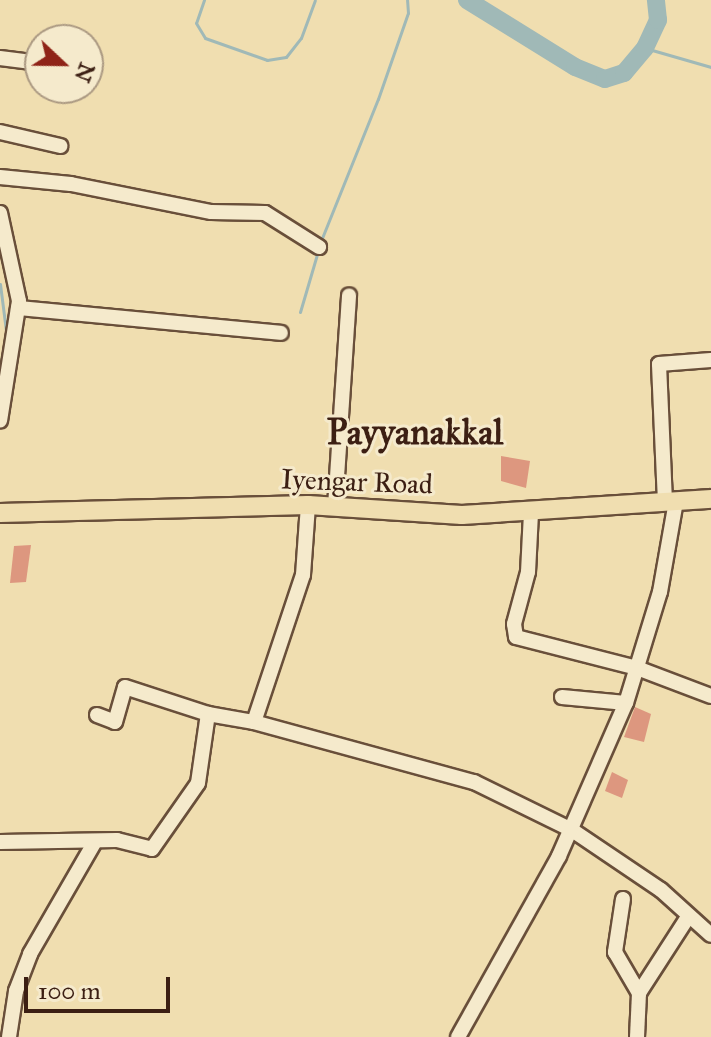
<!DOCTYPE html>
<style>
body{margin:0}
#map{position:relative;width:711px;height:1037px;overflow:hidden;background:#f0deb0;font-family:"IM FELL Great Primer",serif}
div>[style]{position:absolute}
.stream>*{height:3px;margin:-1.5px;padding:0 1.5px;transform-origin:1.5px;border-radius:1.5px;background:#a0b9b7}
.river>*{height:18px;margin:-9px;padding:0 9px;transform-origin:9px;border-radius:9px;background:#a0b9b7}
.building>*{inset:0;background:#dd977f}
.roads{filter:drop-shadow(2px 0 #694f3a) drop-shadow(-2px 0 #694f3a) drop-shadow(0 2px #694f3a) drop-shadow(0 -2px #694f3a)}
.minor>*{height:14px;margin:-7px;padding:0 7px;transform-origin:7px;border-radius:7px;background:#f5eacc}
.major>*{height:18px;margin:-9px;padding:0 9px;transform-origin:9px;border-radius:9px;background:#f0deb0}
span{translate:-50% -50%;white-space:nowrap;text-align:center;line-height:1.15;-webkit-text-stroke:6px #f5eacc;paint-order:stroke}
.street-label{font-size:28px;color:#3c1f13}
.district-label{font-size:36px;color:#3c1f13;font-weight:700}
.north{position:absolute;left:24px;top:24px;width:80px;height:80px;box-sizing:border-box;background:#f5eacc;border:2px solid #ab9982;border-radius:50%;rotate:112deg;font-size:22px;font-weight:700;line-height:32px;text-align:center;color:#3c1f13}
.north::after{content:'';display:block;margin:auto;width:28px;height:36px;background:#8f2418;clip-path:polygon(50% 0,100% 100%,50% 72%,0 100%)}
.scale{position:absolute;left:24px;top:977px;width:146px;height:36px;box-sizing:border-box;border:4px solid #3c1f13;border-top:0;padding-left:10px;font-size:24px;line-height:28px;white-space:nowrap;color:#3c1f13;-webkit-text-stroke:6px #f5eacc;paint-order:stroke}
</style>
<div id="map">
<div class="stream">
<div style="left:204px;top:0;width:24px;rotate:109deg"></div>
<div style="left:196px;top:23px;width:17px;rotate:59deg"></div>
<div style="left:205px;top:38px;width:66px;rotate:19.5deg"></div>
<div style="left:267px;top:60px;width:19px;rotate:-9deg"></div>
<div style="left:286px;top:57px;width:24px;rotate:-52deg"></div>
<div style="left:301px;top:38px;width:40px;rotate:-69.8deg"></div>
<div style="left:645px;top:48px;width:69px;rotate:16.1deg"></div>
<div style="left:320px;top:243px;width:155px;rotate:-68.1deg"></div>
<div style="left:378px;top:99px;width:91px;rotate:-70.8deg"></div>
<div style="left:408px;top:13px;width:13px;rotate:-94deg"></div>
<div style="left:0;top:284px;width:47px;rotate:82.7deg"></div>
<div style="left:300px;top:312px;width:64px;rotate:-73.6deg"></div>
</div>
<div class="river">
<div style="left:467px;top:0;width:127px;rotate:31.8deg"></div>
<div style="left:575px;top:67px;width:32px;rotate:22deg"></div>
<div style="left:605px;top:79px;width:20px;rotate:-18deg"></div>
<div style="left:624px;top:73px;width:33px;rotate:-50deg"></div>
<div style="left:645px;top:48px;width:31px;rotate:-65deg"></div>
<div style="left:658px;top:20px;width:20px;rotate:-96deg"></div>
</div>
<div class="building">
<div style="clip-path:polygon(501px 456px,530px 461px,526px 488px,501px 481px)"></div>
<div style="clip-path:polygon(31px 545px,26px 582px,10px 583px,14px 546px)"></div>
<div style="clip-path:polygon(635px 707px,651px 714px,644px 742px,624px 737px)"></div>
<div style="clip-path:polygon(612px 772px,628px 780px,622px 798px,605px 791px)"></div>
</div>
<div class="roads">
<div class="minor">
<div style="left:0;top:58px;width:40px;rotate:7.1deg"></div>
<div style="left:0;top:132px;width:62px;rotate:13.1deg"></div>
<div style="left:0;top:177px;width:71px;rotate:5.6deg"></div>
<div style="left:71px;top:184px;width:143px;rotate:11.3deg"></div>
<div style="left:211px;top:212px;width:54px;rotate:1.1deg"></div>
<div style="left:265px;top:213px;width:64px;rotate:32.2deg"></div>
<div style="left:0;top:213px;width:90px;rotate:77.8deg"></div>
<div style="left:19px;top:301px;width:121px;rotate:99deg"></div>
<div style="left:18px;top:308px;width:264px;rotate:5.4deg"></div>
<div style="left:665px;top:502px;width:138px;rotate:-92.5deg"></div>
<div style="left:659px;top:364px;width:52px;rotate:-4.4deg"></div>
<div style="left:335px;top:507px;width:212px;rotate:-86.2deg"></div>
<div style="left:531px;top:513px;width:59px;rotate:92.9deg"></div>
<div style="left:528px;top:572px;width:54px;rotate:105.1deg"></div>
<div style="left:514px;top:624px;width:13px;rotate:81deg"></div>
<div style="left:516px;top:637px;width:125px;rotate:14.4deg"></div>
<div style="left:637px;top:668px;width:79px;rotate:20.7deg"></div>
<div style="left:562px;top:697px;width:64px;rotate:5.4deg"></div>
<div style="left:97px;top:715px;width:19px;rotate:21deg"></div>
<div style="left:115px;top:722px;width:36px;rotate:-74deg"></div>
<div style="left:125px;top:687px;width:87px;rotate:18deg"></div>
<div style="left:254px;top:722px;width:228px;rotate:15.3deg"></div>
<div style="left:474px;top:782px;width:109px;rotate:26.1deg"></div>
<div style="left:572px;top:830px;width:107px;rotate:34deg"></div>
<div style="left:661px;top:890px;width:67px;rotate:42deg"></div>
<div style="left:0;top:842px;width:117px;rotate:-1deg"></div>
<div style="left:117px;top:840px;width:36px;rotate:14deg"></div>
<div style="left:152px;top:849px;width:80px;rotate:-55.1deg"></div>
<div style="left:198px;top:783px;width:70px;rotate:-81.8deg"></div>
<div style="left:208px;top:714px;width:47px;rotate:9.9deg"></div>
<div style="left:254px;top:722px;width:155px;rotate:-71.6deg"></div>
<div style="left:303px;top:575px;width:70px;rotate:-85.9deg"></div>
<div style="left:623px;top:899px;width:54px;rotate:98.6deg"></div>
<div style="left:615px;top:952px;width:48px;rotate:59.7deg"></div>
<div style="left:639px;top:993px;width:44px;rotate:92.6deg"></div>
<div style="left:639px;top:993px;width:90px;rotate:-57.2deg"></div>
<div style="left:9px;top:1037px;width:47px;rotate:-81.3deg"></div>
<div style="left:16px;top:991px;width:40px;rotate:-69deg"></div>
<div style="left:30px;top:954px;width:128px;rotate:-60deg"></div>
<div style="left:458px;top:1037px;width:207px;rotate:-60.8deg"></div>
<div style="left:559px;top:856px;width:167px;rotate:-66.4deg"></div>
<div style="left:626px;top:703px;width:116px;rotate:-73deg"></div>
<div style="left:660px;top:592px;width:92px;rotate:-80deg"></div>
</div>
<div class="major">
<div style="left:0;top:513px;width:308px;rotate:-1.5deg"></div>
<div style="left:308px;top:505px;width:154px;rotate:3.7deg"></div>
<div style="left:462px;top:515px;width:250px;rotate:-3.7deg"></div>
</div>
</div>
<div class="street-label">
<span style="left:357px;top:482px;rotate:2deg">Iyengar Road</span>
</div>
<div class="district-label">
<span style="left:415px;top:433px">Payyanakkal</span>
</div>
<div class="north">N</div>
<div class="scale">100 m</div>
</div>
